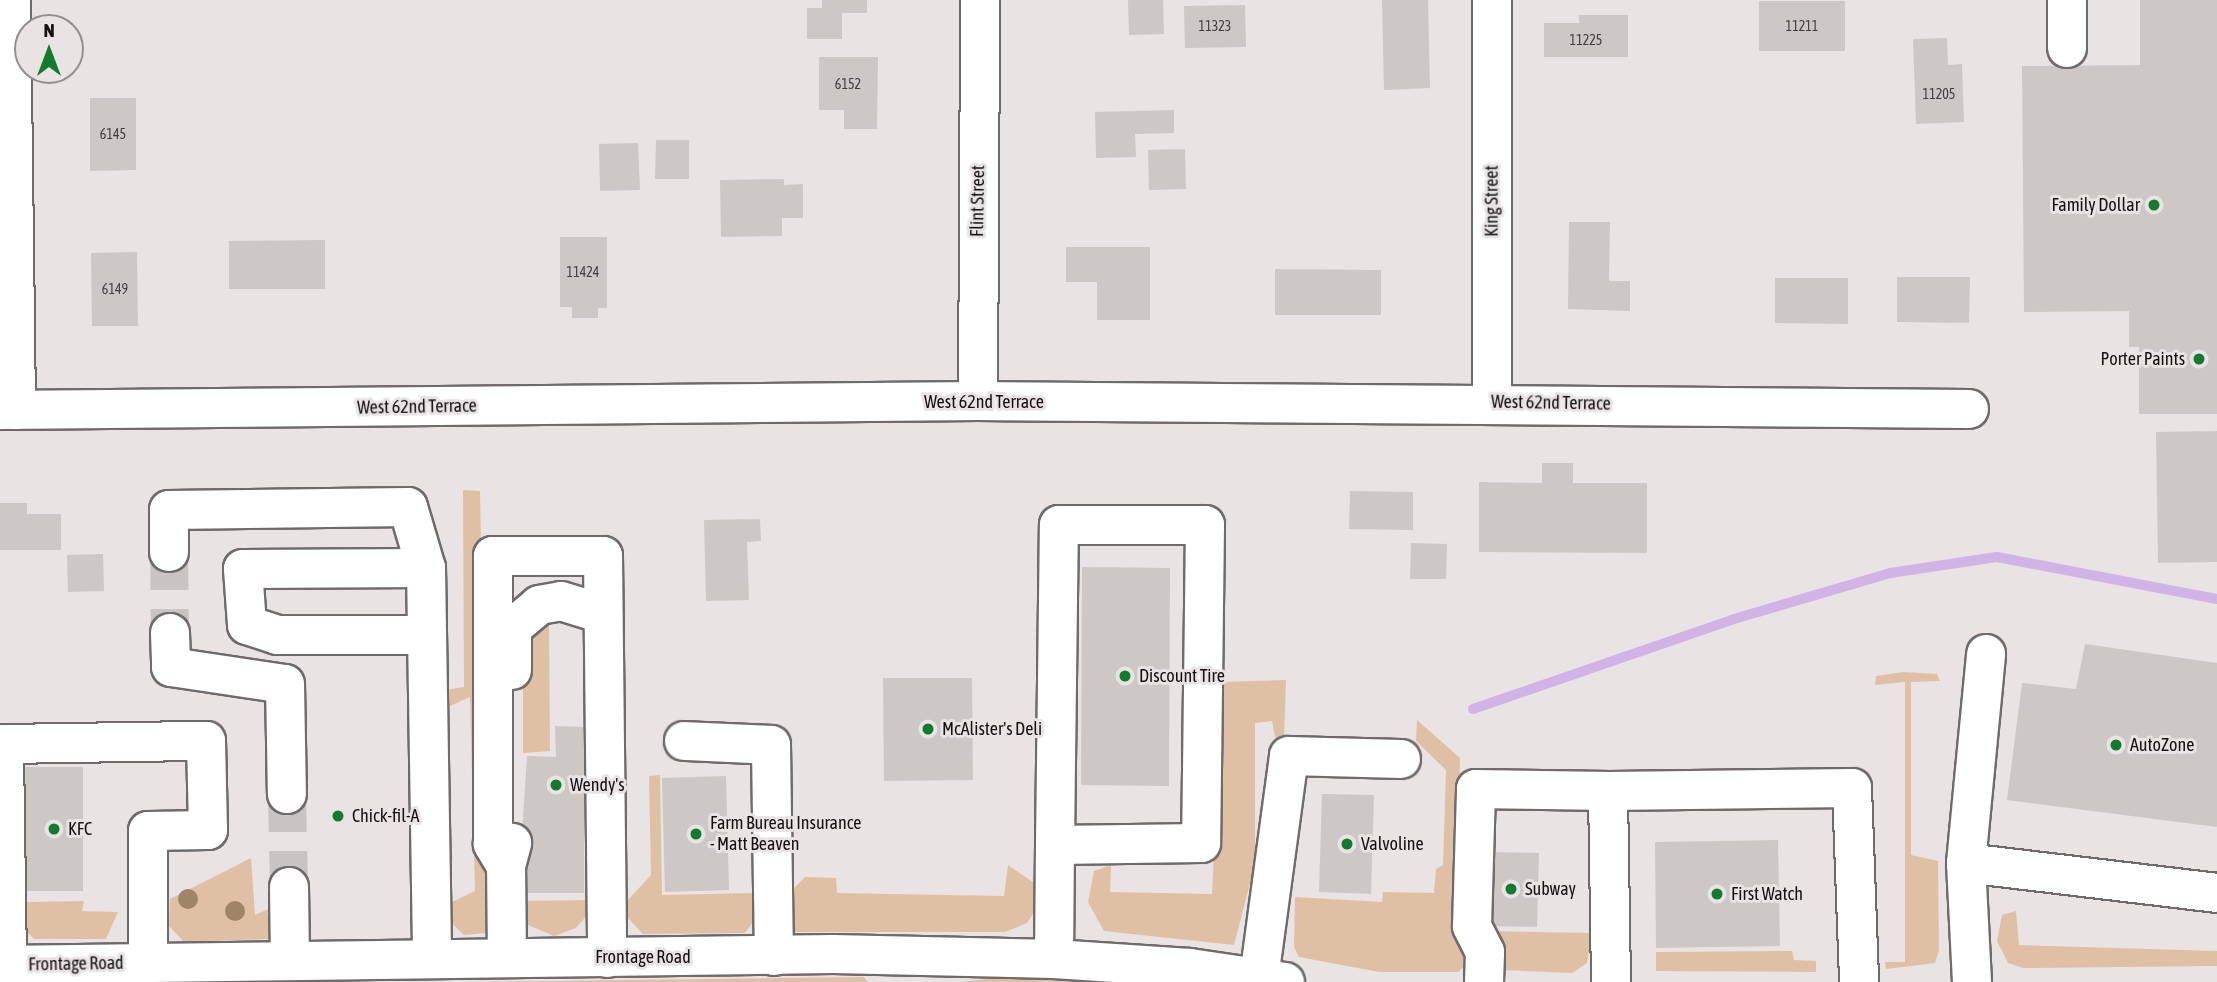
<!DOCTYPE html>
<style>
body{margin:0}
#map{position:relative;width:2217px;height:982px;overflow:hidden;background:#e9e3e4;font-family:"Asap Condensed",sans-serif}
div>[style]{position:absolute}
.green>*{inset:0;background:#e0c0a4}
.stream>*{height:10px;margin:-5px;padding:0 5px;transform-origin:5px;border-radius:5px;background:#d0b4e6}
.building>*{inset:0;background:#cdc7c5}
.minor-tunnel>*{height:38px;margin-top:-19px;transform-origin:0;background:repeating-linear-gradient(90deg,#c9c4c4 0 38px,transparent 0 57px)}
.roads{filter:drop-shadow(2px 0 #6f6a6b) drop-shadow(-2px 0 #6f6a6b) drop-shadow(0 2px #6f6a6b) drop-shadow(0 -2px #6f6a6b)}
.minor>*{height:38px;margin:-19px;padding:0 19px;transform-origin:19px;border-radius:19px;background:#fff}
.trees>*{width:20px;height:20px;margin:-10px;border-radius:50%;background:#9f8468}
.dots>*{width:19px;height:19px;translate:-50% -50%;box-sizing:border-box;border:4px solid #e9e3e4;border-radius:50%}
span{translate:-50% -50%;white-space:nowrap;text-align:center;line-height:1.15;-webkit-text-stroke:6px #e9e3e4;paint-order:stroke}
.number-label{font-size:14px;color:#423e3f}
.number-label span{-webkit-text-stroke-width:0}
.street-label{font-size:18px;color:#131112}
.poi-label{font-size:18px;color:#131112}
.right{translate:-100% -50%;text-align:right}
.left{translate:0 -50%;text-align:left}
.north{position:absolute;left:14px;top:14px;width:70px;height:70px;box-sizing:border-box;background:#e9e3e4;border:2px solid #938f90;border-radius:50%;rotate:0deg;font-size:19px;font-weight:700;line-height:28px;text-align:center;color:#131112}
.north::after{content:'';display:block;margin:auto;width:24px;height:32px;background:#117b30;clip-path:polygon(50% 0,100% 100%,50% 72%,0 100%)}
</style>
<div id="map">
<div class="green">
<div style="clip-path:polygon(463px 490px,480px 491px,487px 856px,486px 933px,464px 935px,447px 919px,452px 902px,475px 891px,470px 697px,446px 708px,432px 692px,464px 687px)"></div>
<div style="clip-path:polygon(577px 620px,549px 623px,550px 751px,523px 753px,523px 643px,534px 621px)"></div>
<div style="clip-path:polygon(1903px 672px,1937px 674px,1940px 681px,1911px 682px,1911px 855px,1938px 861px,1939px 950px,1935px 963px,1886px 969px,1885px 962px,1905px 962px,1905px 682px,1875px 685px,1876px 676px)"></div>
<div style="clip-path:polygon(1286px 680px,1284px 739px,1275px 737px,1272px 721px,1255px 723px,1255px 864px,1234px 945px,1104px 931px,1088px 902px,1094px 871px,1111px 865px,1110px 892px,1212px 894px,1222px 682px)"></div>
<div style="clip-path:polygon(1417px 720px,1460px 758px,1456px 921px,1470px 961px,1458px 972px,1379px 972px,1299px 957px,1294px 947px,1295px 897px,1382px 902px,1383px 892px,1434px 893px,1436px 869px,1443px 865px,1446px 770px,1416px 741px)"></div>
<div style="clip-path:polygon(660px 775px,662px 895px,753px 893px,753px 922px,745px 933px,643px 934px,628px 918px,628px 900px,651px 875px,649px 776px)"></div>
<div style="clip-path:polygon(251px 858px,255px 915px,284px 902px,286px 925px,270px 939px,184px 942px,169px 926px,170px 899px)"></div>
<div style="clip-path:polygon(1008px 865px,1037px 885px,1037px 908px,1027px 923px,1005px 932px,793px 932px,792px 890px,805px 877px,836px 878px,837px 893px,1004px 896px)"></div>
<div style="clip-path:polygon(588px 900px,589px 913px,576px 928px,554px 936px,528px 925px,521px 901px)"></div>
<div style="clip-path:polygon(84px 901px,82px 911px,118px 912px,106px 939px,34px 939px,21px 926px,27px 902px)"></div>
<div style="clip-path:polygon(2016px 911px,2019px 945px,2217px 951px,2217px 966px,2023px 968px,2008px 963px,1997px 941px,2002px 915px)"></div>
<div style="clip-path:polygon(1491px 931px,1592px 933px,1587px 963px,1572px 973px,1501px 970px)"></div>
<div style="clip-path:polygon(1792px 951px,1794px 960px,1816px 961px,1816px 972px,1656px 971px,1656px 952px)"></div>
<div style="clip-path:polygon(1011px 976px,1157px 982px,962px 982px)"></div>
<div style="clip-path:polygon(864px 977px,868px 982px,466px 982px)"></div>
</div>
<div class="stream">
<div style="left:1473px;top:709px;width:276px;rotate:-19deg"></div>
<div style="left:1734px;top:619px;width:163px;rotate:-16.4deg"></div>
<div style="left:1890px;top:573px;width:108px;rotate:-8.5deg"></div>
<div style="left:1997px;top:557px;width:224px;rotate:10.8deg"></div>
</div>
<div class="building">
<div style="clip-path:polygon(822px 0,867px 0,867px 13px,842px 13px,842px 39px,807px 39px,807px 8px,822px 8px)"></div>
<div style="clip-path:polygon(1128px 0,1163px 0,1164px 34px,1129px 35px)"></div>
<div style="clip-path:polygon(1382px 0,1428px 0,1430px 88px,1384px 90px)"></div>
<div style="clip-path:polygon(2140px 0,2217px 0,2217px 414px,2139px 414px,2139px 347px,2129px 347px,2129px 311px,2024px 312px,2022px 66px,2140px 65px)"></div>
<div style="clip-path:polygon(1759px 1px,1845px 1px,1845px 51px,1759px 51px)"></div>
<div style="clip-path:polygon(1245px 5px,1246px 47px,1185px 48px,1184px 6px)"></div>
<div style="clip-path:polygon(1579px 15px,1628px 15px,1628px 57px,1544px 57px,1544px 23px,1579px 23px)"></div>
<div style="clip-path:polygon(1947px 38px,1948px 65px,1962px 64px,1964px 122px,1916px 124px,1913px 39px)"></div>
<div style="clip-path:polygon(819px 57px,878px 57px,877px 129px,844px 129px,844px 110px,819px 110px)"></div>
<div style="clip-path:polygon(90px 98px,136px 98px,136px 170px,90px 171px)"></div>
<div style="clip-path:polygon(1174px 110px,1174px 133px,1135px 134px,1136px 157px,1096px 158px,1095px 112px)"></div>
<div style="clip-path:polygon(656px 140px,689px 140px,689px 179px,655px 179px)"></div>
<div style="clip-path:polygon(638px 143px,640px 190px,600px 191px,599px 144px)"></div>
<div style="clip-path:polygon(1185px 149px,1186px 189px,1149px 190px,1148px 150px)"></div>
<div style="clip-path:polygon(784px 179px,784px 185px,803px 184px,803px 218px,782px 218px,782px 236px,721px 237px,720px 180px)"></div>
<div style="clip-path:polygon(1569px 222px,1610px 222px,1609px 281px,1630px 281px,1630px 311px,1568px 309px)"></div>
<div style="clip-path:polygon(560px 237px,607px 237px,607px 308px,598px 308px,598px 318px,572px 318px,572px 307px,560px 307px)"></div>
<div style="clip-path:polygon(325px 240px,325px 289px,229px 289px,229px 241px)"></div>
<div style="clip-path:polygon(1066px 247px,1150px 247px,1150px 320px,1097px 320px,1097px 282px,1066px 282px)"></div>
<div style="clip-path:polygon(137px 252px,138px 326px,92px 326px,91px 253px)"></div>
<div style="clip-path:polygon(1275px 269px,1381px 270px,1381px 315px,1275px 315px)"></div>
<div style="clip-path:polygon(1897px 277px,1970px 277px,1969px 323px,1897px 322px)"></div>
<div style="clip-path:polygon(1775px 278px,1848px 278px,1848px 324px,1775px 323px)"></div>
<div style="clip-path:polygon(2217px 431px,2217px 562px,2158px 563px,2156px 432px)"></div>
<div style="clip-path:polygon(1542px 463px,1573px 463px,1573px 483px,1647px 483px,1647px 553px,1479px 552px,1479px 482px,1542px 483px)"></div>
<div style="clip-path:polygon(1350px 491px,1413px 492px,1413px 530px,1349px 529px)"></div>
<div style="clip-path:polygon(0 503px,27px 503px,27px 514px,61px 514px,61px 550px,0 550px)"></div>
<div style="clip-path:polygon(760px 519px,761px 541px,747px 542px,749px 600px,706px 601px,704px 520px)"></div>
<div style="clip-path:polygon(1411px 543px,1447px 544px,1446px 579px,1410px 579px)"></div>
<div style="clip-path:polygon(103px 554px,104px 591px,68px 592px,67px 555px)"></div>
<div style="clip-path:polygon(1082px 567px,1170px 568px,1169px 786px,1081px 785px)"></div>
<div style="clip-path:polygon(2085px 644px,2217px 663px,2217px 827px,2007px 800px,2022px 683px,2076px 689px)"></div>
<div style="clip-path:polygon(883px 678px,972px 678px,973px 780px,884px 781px)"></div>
<div style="clip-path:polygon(555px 726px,585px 727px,584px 893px,527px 893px,522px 834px,527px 756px,556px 757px)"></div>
<div style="clip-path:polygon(25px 767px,83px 767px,83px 891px,25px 891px)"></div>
<div style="clip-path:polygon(726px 776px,729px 890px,665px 892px,662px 778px)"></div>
<div style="clip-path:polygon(1322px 794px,1374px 795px,1371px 894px,1319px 892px)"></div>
<div style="clip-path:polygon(1778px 840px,1780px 946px,1656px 948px,1655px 842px)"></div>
<div style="clip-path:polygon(1486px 852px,1539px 853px,1537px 927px,1484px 926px)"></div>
</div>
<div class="minor-tunnel">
<div style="left:169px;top:552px;width:81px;rotate:89.3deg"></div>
<div style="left:287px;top:794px;width:93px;rotate:88.8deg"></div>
</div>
<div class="roads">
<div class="minor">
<div style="left:11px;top:0;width:410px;rotate:89.3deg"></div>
<div style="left:1492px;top:0;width:402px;rotate:90deg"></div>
<div style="left:2067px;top:0;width:48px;rotate:90deg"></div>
<div style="left:978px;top:401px;width:401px;rotate:-89.7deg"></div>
<div style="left:0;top:410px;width:978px;rotate:-0.53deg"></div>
<div style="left:978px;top:401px;width:991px;rotate:0.46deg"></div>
<div style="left:169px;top:552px;width:42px;rotate:-90deg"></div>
<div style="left:169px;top:510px;width:239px;rotate:-0.7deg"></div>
<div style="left:408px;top:507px;width:64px;rotate:73.6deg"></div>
<div style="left:426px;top:568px;width:391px;rotate:89.1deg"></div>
<div style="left:426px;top:568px;width:183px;rotate:179.7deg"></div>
<div style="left:243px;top:569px;width:56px;rotate:85.9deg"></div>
<div style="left:247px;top:625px;width:32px;rotate:18deg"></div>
<div style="left:277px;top:635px;width:150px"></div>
<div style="left:170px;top:633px;width:34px;rotate:88deg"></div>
<div style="left:171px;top:667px;width:115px;rotate:8.5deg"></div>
<div style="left:285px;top:684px;width:110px;rotate:89deg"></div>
<div style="left:512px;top:670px;width:42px;rotate:-90deg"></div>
<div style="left:512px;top:628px;width:35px;rotate:-40deg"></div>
<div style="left:539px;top:605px;width:22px;rotate:-10deg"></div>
<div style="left:561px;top:601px;width:44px;rotate:17.2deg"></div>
<div style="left:684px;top:741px;width:87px;rotate:2.6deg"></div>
<div style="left:771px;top:745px;width:211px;rotate:89.2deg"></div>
<div style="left:1608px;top:791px;width:244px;rotate:-0.7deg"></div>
<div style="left:1852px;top:788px;width:194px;rotate:87.9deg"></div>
<div style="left:1966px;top:863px;width:210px;rotate:-84.5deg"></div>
<div style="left:506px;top:866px;width:26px;rotate:-121deg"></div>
<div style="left:493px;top:844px;width:288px;rotate:-90deg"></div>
<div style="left:493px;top:556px;width:110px"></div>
<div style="left:603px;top:556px;width:402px;rotate:89.4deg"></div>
<div style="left:289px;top:887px;width:74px;rotate:89.2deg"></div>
<div style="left:507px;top:958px;width:92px;rotate:-90.6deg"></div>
<div style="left:506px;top:866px;width:24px;rotate:-75deg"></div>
<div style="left:1054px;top:959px;width:114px;rotate:-89.5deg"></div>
<div style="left:1055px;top:845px;width:320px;rotate:-89.3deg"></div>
<div style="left:1059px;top:525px;width:146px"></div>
<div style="left:1205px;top:525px;width:318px;rotate:90.7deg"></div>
<div style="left:1201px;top:843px;width:146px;rotate:179.2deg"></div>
<div style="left:7px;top:964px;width:220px;rotate:-90.8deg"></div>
<div style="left:4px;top:744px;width:202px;rotate:-0.9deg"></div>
<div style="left:206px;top:741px;width:89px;rotate:88.7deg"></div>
<div style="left:208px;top:830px;width:60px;rotate:179deg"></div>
<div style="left:148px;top:831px;width:132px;rotate:90deg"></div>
<div style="left:0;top:965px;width:833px;rotate:-0.76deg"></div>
<div style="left:833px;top:954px;width:221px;rotate:1.3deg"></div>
<div style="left:1054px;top:959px;width:136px;rotate:3.8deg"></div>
<div style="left:1190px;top:968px;width:96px;rotate:8.4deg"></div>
<div style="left:1259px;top:978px;width:224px;rotate:-82.3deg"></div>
<div style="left:1289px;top:756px;width:112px;rotate:1.5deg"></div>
<div style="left:1484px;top:982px;width:30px;rotate:-88deg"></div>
<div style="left:1485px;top:952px;width:29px;rotate:-117deg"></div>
<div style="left:1472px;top:926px;width:137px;rotate:-88.3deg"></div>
<div style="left:1476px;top:789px;width:132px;rotate:0.9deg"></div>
<div style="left:1608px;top:791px;width:191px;rotate:89.1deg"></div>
<div style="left:1972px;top:982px;width:119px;rotate:-92.9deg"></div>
<div style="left:1966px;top:863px;width:253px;rotate:6.8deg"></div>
</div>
</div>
<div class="trees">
<div style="left:188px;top:899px"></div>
<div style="left:235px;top:911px"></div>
</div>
<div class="dots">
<div style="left:2154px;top:205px;background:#117b30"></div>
<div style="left:2199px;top:359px;background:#117b30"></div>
<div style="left:1125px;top:676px;background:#117b30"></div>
<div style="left:928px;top:729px;background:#117b30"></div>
<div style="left:2116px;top:745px;background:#117b30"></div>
<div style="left:556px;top:785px;background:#117b30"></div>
<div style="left:338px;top:816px;background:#117b30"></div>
<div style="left:54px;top:829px;background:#117b30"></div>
<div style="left:696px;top:834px;background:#117b30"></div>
<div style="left:1347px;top:844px;background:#117b30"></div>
<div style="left:1511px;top:889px;background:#117b30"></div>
<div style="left:1717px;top:894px;background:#117b30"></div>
</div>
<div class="number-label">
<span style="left:1215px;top:26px">11323</span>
<span style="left:1802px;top:26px">11211</span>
<span style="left:1586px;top:40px">11225</span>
<span style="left:848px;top:84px">6152</span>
<span style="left:1939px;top:94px">11205</span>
<span style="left:113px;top:134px">6145</span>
<span style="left:583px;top:272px">11424</span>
<span style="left:115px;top:289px">6149</span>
</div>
<div class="street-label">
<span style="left:978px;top:201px;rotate:-89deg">Flint Street</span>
<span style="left:1492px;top:201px;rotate:-90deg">King Street</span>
<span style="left:984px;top:402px">West 62nd Terrace</span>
<span style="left:1551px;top:403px;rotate:1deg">West 62nd Terrace</span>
<span style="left:417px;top:407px;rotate:-1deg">West 62nd Terrace</span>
<span style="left:643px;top:957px">Frontage Road</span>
<span style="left:76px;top:964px;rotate:-1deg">Frontage Road</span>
</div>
<div class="poi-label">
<span class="right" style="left:2140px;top:205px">Family Dollar</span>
<span class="right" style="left:2185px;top:359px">Porter Paints</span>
<span class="left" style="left:1139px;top:676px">Discount Tire</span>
<span class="left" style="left:942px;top:729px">McAlister's Deli</span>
<span class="left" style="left:2130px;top:745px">AutoZone</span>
<span class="left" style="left:570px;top:785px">Wendy's</span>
<span class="left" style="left:352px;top:816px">Chick-fil-A</span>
<span class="left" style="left:710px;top:834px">Farm Bureau Insurance<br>- Matt Beaven</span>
<span class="left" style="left:68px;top:829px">KFC</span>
<span class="left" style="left:1361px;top:844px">Valvoline</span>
<span class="left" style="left:1525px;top:889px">Subway</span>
<span class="left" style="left:1731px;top:894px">First Watch</span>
</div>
<div class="north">N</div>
</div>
